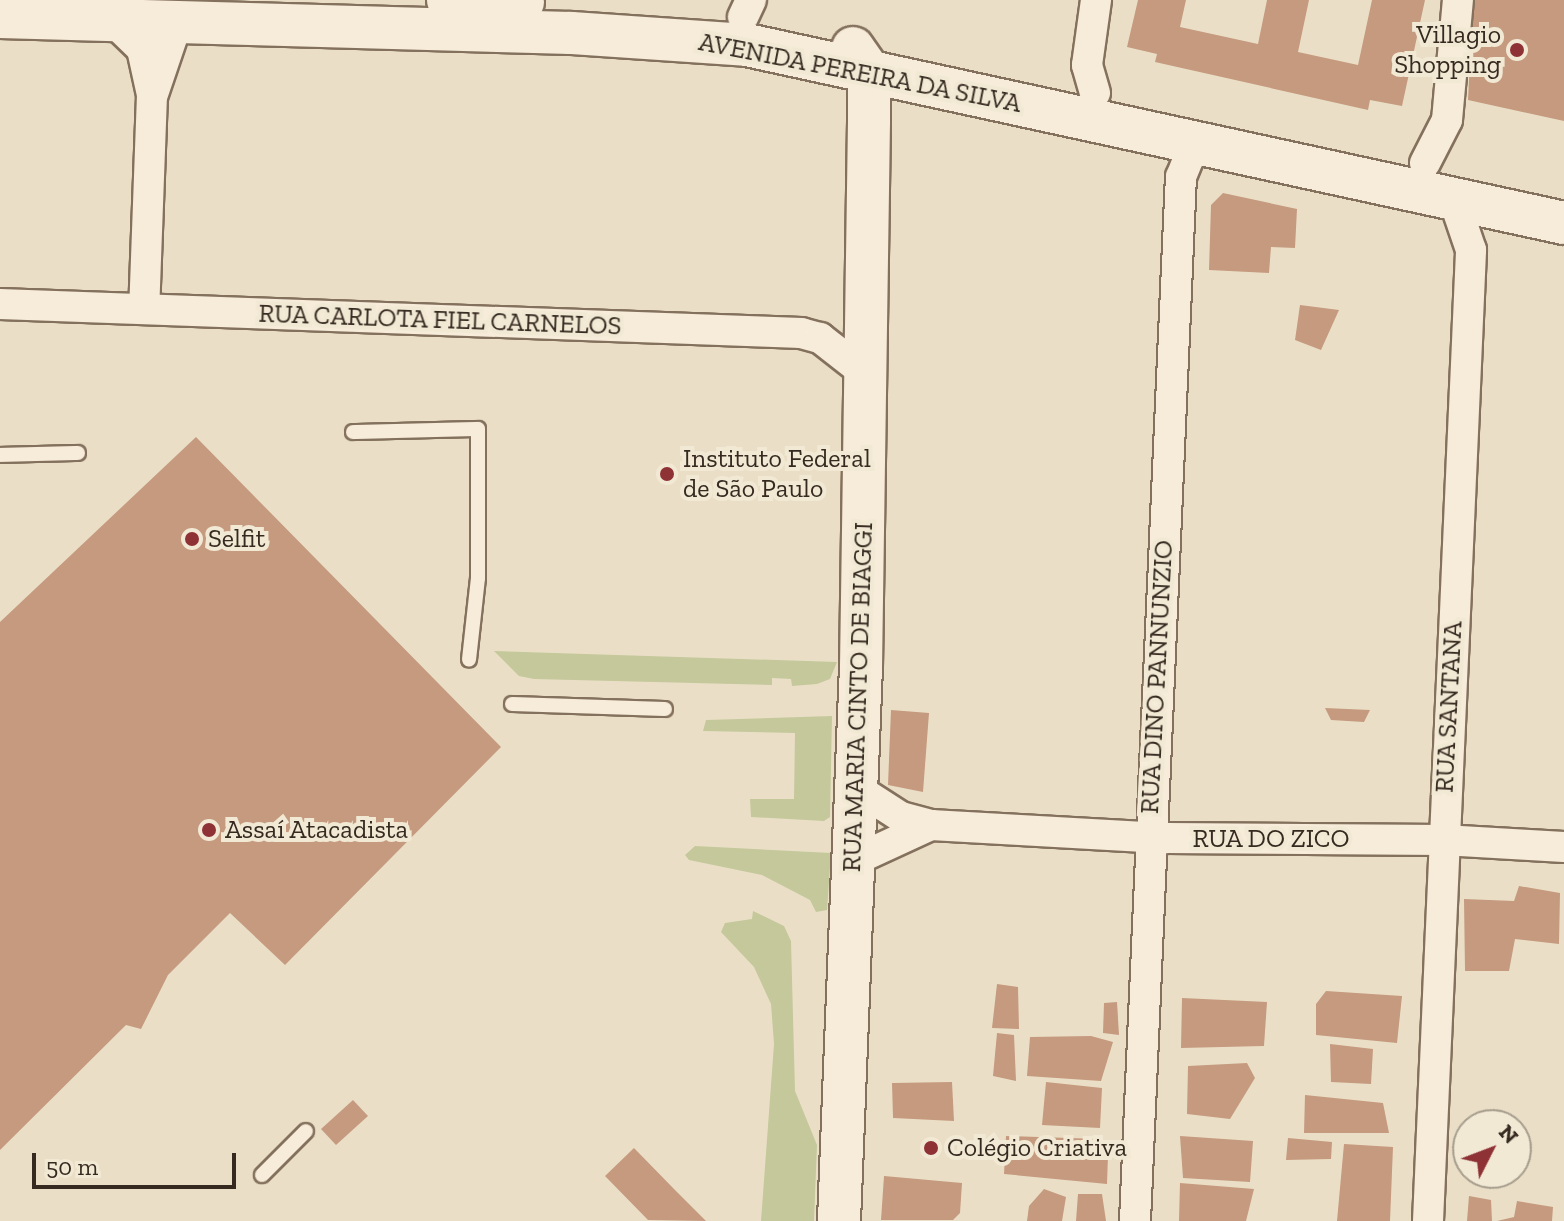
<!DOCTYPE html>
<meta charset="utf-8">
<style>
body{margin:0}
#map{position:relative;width:1564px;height:1221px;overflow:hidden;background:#eadfc6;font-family:"Zilla Slab",serif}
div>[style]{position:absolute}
.green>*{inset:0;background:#c4c89b}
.building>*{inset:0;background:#c59a7f}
.roads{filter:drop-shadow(2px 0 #84715d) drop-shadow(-2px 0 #84715d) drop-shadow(0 2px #84715d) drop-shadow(0 -2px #84715d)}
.service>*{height:14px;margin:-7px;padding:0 7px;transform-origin:7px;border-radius:7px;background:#f6ecd9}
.minor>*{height:30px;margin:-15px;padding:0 15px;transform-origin:15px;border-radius:15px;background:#f6ecd9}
.secondary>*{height:42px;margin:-21px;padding:0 21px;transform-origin:21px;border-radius:21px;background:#f6ecd9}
.dots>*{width:22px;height:22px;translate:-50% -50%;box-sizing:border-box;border:4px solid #f2e9d5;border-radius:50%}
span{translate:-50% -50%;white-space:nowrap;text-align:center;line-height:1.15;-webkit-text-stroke:8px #f2e9d5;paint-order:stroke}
.poi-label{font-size:26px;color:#362a20}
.right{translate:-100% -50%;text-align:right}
.left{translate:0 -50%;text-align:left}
.street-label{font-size:26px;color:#362a20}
.north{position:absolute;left:1452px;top:1109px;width:80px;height:80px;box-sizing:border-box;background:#f2e9d5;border:2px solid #a79d8d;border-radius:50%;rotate:48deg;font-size:22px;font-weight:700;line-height:32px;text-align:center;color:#362a20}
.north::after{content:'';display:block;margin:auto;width:28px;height:36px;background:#8e3236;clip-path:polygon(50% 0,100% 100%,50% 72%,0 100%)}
.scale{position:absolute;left:32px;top:1153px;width:204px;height:36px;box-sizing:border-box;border:4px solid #362a20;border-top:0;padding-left:10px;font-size:24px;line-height:28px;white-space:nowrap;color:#362a20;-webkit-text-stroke:6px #f2e9d5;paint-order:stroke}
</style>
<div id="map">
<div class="green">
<div style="clip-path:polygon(494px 651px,837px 662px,830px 679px,817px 684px,792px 686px,791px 679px,772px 678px,772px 685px,534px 679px,519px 676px)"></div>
<div style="clip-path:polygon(832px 716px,830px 817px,824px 821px,751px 817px,750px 799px,794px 799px,795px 733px,703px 731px,706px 720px)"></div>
<div style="clip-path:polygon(695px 846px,831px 853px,827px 910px,816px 912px,810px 900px,762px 875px,689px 860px,685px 855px)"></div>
<div style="clip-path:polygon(753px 911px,784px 926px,791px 941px,795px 1091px,817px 1145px,814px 1221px,761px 1221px,774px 1044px,771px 1004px,754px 967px,721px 932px,725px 923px,752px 919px)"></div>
</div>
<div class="building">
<div style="clip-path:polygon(1138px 0,1186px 0,1180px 27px,1258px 44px,1267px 0,1309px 0,1298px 52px,1358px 65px,1372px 0,1425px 0,1402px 106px,1370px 100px,1368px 110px,1155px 62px,1157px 54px,1127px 47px)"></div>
<div style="clip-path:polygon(1473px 0,1564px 0,1564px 121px,1468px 100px)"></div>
<div style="clip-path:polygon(1223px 193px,1297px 209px,1295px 248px,1271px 247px,1269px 273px,1209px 270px,1211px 205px)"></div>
<div style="clip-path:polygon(1300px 305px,1339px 310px,1321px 350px,1295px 340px)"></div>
<div style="clip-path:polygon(196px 437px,501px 747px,285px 965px,230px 913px,168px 975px,141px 1029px,126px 1025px,0 1150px,0 622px)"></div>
<div style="clip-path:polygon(1325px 708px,1370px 710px,1364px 722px,1331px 720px)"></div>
<div style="clip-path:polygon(891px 710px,929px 713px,923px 792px,888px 785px)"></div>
<div style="clip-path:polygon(1519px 886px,1560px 893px,1559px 944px,1515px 939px,1509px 971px,1465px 971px,1464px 899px,1514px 901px)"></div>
<div style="clip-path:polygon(997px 984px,1018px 987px,1019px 1029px,992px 1028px)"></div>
<div style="clip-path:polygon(1326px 991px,1402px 996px,1397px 1043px,1316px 1035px,1316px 1004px)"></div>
<div style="clip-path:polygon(1182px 998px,1267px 1002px,1264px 1046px,1181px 1048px)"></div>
<div style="clip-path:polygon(1117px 1002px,1119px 1035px,1103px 1033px,1104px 1003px)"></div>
<div style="clip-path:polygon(997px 1033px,1014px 1035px,1016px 1081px,993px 1076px)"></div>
<div style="clip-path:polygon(1091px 1036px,1113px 1042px,1101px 1081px,1027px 1076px,1030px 1037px)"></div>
<div style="clip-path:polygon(1330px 1044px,1373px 1049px,1371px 1084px,1331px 1082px)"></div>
<div style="clip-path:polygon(1247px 1063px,1255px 1078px,1230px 1119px,1187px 1114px,1188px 1066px)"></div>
<div style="clip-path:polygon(952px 1082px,954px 1121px,893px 1118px,892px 1083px)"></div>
<div style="clip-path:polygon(1046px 1082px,1102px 1088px,1100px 1128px,1042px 1125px)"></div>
<div style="clip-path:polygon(1305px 1095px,1383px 1103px,1389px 1133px,1304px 1133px)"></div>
<div style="clip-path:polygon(353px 1100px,368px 1116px,336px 1145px,321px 1129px)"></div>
<div style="clip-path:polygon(1006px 1136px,1100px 1139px,1108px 1155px,1107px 1184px,1004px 1174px)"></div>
<div style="clip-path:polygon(1180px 1136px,1253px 1141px,1250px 1182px,1183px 1178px)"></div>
<div style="clip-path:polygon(1288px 1138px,1332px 1142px,1331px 1159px,1286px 1160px)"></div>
<div style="clip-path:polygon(1344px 1144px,1393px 1147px,1390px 1221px,1337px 1221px)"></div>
<div style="clip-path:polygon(634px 1148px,674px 1189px,706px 1221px,648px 1220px,605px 1176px)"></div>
<div style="clip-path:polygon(884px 1176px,962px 1183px,960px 1213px,953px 1220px,881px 1220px)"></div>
<div style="clip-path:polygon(1180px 1183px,1254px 1189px,1246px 1221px,1179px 1221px)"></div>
<div style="clip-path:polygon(1044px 1189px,1066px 1197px,1062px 1221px,1027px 1221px,1029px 1206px)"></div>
<div style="clip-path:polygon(1078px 1194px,1102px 1194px,1106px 1221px,1076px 1221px)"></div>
<div style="clip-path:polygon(1469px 1196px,1491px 1200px,1492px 1221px,1467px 1221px)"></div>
<div style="clip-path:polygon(1517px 1201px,1553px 1207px,1552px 1221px,1497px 1221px,1514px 1217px)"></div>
</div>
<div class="roads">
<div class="service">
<div style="left:353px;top:432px;width:125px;rotate:-1.4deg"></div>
<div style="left:478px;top:429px;width:149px;rotate:90deg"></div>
<div style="left:478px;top:578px;width:82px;rotate:96.3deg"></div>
<div style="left:0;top:455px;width:78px;rotate:-1.5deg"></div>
<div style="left:512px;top:704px;width:153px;rotate:1.9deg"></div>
<div style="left:262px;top:1175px;width:62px;rotate:-45deg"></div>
</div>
<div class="minor">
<div style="left:743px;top:17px;width:19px;rotate:-65deg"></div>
<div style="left:113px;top:21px;width:40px;rotate:44deg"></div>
<div style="left:142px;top:49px;width:47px;rotate:77.7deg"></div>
<div style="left:152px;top:95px;width:214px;rotate:92.1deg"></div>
<div style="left:1095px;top:93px;width:29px;rotate:-106deg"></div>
<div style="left:1087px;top:65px;width:66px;rotate:-82.1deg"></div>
<div style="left:153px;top:94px;width:75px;rotate:-71.3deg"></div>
<div style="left:1425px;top:163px;width:48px;rotate:-62.9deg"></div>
<div style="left:1447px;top:120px;width:121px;rotate:-84.8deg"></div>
<div style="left:0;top:304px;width:802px;rotate:2.07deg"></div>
<div style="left:801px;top:333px;width:20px;rotate:15deg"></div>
<div style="left:820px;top:338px;width:58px;rotate:38deg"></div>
<div style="left:856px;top:788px;width:54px;rotate:32.8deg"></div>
<div style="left:901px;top:817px;width:31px;rotate:15deg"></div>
<div style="left:931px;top:825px;width:236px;rotate:3.2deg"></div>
<div style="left:1167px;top:838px;width:276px;rotate:0.4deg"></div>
<div style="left:1443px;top:840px;width:121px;rotate:3.3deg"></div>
<div style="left:853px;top:861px;width:86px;rotate:-24.8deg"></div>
<div style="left:1135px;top:1221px;width:1045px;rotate:-87.48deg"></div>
<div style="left:1181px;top:177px;width:22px;rotate:-68deg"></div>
<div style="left:1189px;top:157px;width:22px;rotate:-39deg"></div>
<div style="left:1428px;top:1221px;width:972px;rotate:-87.46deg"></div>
<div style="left:1471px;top:250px;width:56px;rotate:-108.8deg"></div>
</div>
<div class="secondary">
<div style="left:448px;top:0;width:75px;rotate:1.5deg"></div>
<div style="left:0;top:17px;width:571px;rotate:1.61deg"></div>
<div style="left:571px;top:33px;width:176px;rotate:3.9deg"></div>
<div style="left:747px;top:45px;width:836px;rotate:12.29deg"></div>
<div style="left:839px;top:1221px;width:554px;rotate:-87.73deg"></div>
<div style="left:861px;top:667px;width:545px;rotate:-89.16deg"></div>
<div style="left:869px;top:122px;width:51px;rotate:-90deg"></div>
<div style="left:869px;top:71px;width:28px;rotate:-125deg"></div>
</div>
</div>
<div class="dots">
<div style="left:1517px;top:50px;background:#8e3236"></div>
<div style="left:667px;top:474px;background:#8e3236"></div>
<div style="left:192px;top:539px;background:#8e3236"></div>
<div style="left:209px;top:830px;background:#8e3236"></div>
<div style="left:931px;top:1148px;background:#8e3236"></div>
</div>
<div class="poi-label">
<span class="right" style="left:1501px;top:50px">Villagio<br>Shopping</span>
<span class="left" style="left:683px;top:474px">Instituto Federal<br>de São Paulo</span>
<span class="left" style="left:208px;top:539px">Selfit</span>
<span class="left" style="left:225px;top:830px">Assaí Atacadista</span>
<span class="left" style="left:947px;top:1148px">Colégio Criativa</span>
</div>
<div class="street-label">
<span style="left:860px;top:73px;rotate:11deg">AVENIDA PEREIRA DA SILVA</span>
<span style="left:440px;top:320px;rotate:2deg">RUA CARLOTA FIEL CARNELOS</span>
<span style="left:1157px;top:677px;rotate:-87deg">RUA DINO PANNUNZIO</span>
<span style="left:858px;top:697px;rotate:-88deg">RUA MARIA CINTO DE BIAGGI</span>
<span style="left:1449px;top:707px;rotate:-87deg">RUA SANTANA</span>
<span style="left:1271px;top:839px">RUA DO ZICO</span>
</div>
<div class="north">N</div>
<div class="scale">50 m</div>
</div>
